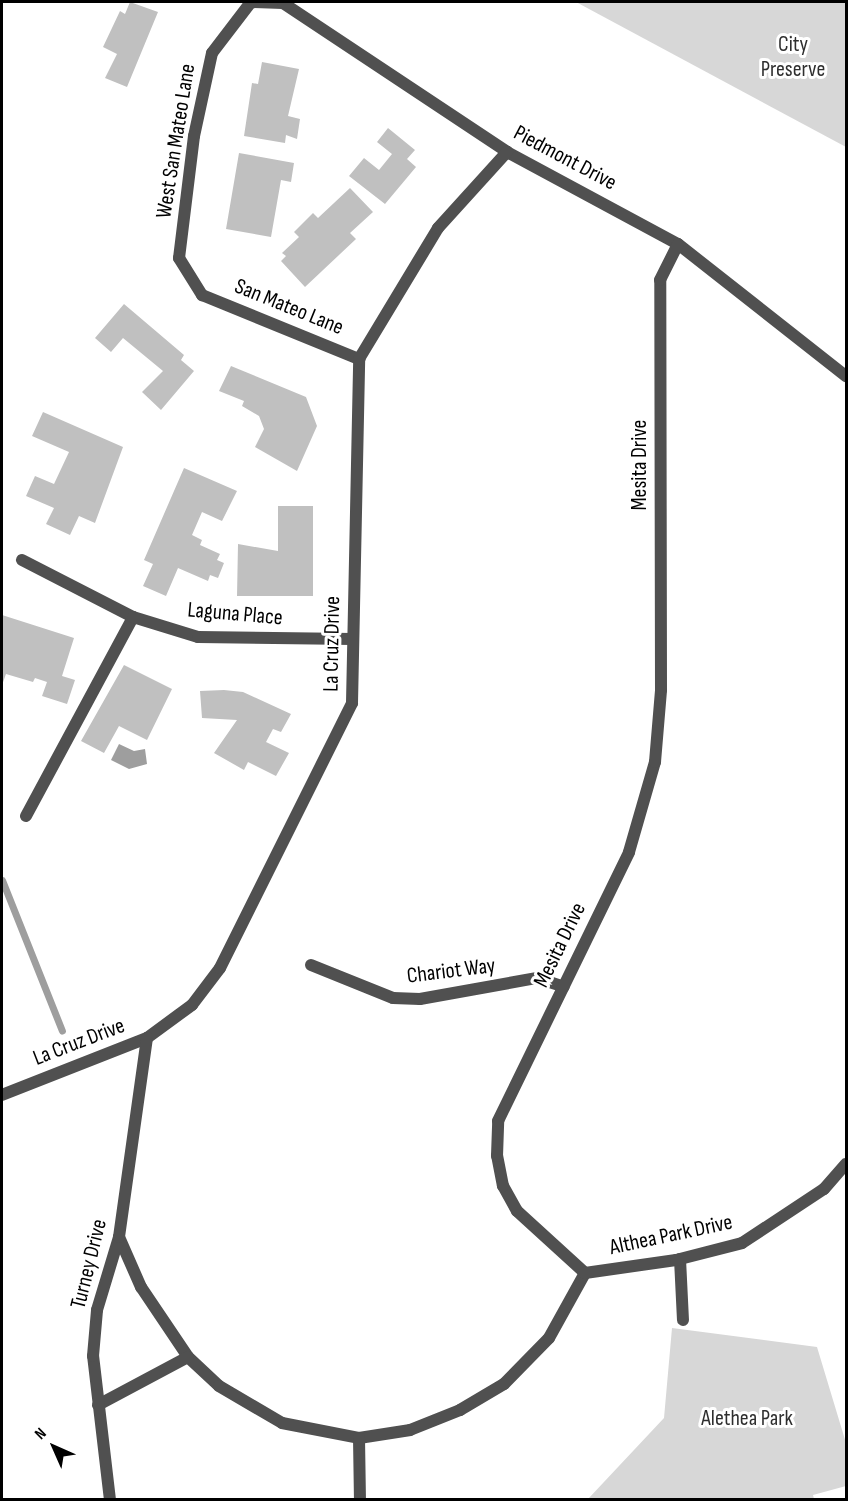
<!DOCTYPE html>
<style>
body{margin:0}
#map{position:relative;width:848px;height:1501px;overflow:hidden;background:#fff;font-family:"Sofia Sans Condensed",sans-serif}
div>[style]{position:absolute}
.green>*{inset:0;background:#d7d7d7}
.water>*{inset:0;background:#9e9e9e}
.stream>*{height:7px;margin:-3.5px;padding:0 3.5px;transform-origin:3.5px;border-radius:3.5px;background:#9e9e9e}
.building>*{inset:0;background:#c0c0c0}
.lane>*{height:12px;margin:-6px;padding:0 6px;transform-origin:6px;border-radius:6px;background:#505050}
.street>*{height:12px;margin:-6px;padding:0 6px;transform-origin:6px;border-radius:6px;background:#505050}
span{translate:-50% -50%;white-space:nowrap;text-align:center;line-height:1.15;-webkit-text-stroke:6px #fff;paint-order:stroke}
.park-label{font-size:22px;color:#2e2e2e}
.street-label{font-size:22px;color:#000}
.frame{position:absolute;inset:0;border:3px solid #000;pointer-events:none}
.north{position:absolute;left:24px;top:1417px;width:60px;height:60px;-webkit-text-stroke:4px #fff;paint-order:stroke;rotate:315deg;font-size:16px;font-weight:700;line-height:24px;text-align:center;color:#000}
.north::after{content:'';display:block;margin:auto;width:21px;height:27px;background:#000;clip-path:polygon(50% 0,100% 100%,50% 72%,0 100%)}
</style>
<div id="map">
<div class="green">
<div style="clip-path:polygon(576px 2px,846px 2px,846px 147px)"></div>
<div style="clip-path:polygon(672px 1328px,817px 1347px,846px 1443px,846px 1486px,813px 1495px,814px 1499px,588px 1499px,664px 1418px)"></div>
</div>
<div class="water">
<div style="clip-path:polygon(119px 744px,134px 751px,145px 749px,147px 764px,129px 769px,111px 760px)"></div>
</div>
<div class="stream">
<div style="left:2px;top:880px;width:162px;rotate:68.3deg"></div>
</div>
<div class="building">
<div style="clip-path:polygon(130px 2px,158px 12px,127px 87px,105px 78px,117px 54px,103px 47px,120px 11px,125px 14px)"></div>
<div style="clip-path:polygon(262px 62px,299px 69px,288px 116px,300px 119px,297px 139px,286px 135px,285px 143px,244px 136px,252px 83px,258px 84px)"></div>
<div style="clip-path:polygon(388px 128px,415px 150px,407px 159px,416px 167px,385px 204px,349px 176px,364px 158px,379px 170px,392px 154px,377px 142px)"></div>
<div style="clip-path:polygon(239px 153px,294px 163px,291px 182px,281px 180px,271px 237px,226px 229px)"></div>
<div style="clip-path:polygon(350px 188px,373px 212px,350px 233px,356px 239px,305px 287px,281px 261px,286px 256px,282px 253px,299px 237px,294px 232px,313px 213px,318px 218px)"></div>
<div style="clip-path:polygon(124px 304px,184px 355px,181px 360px,194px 371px,161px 410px,142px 392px,163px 371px,123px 338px,111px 352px,95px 338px)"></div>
<div style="clip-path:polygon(231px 366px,306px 397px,317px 426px,297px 471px,255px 447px,264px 429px,259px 416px,242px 406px,244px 401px,219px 391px)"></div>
<div style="clip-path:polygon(43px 412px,123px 447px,95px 523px,79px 516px,70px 535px,46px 524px,54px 508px,26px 496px,35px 476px,54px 484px,69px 452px,32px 436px)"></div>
<div style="clip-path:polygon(184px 468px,237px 491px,222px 521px,202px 512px,192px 535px,202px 540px,200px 545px,220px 554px,217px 560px,224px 563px,218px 578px,210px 575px,208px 581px,178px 568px,166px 596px,143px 586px,153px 564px,144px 560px)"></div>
<div style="clip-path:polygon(278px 506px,313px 506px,313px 596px,237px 596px,238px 544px,278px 551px)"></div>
<div style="clip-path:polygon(2px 615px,74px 638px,62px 676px,75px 680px,67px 704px,42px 696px,47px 682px,35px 678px,33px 682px,6px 674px,2px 685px)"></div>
<div style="clip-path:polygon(124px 665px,172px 689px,147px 740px,119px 726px,104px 753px,81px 741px)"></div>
<div style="clip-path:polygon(224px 690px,243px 692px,291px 714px,281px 732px,273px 729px,266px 742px,289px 753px,276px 776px,248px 762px,244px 770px,214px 753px,237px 720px,202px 718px,200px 691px)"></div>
</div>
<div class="lane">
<div style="left:26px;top:816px;width:226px;rotate:-61.7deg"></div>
<div style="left:680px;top:1259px;width:61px;rotate:87.2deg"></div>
</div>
<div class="street">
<div style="left:251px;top:2px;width:32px;rotate:2deg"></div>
<div style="left:283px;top:3px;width:269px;rotate:33.6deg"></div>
<div style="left:507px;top:152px;width:194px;rotate:28.3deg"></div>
<div style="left:678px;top:244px;width:214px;rotate:38.2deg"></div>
<div style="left:251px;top:2px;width:64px;rotate:127.4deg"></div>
<div style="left:212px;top:53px;width:85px;rotate:102.2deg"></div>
<div style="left:194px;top:136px;width:123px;rotate:97deg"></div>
<div style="left:179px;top:258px;width:44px;rotate:58.1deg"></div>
<div style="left:202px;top:295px;width:170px;rotate:22.2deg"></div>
<div style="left:22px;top:560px;width:125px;rotate:27.2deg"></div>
<div style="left:133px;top:617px;width:68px;rotate:17.1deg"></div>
<div style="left:198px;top:637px;width:155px;rotate:0.7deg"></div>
<div style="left:311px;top:965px;width:88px;rotate:21.9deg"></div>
<div style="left:393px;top:998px;width:27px;rotate:2deg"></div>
<div style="left:420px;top:999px;width:119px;rotate:-10.2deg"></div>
<div style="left:537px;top:978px;width:28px;rotate:18deg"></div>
<div style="left:2px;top:1095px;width:156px;rotate:-21.5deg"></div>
<div style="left:147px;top:1038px;width:56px;rotate:-36.3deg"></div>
<div style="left:192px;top:1005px;width:46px;rotate:-52.9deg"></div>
<div style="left:220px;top:968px;width:296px;rotate:-63.5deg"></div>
<div style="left:352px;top:703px;width:344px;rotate:-88.8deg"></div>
<div style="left:359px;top:359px;width:153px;rotate:-58.9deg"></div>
<div style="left:438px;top:228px;width:103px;rotate:-47.8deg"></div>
<div style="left:119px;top:1237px;width:55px;rotate:66.3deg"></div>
<div style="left:141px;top:1287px;width:84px;rotate:56.1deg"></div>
<div style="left:188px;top:1357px;width:42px;rotate:43.1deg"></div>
<div style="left:219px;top:1386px;width:73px;rotate:30.4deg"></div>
<div style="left:282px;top:1423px;width:78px;rotate:11deg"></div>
<div style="left:359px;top:1438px;width:52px;rotate:-8.9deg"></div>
<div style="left:410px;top:1430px;width:54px;rotate:-21.8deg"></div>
<div style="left:460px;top:1410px;width:51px;rotate:-30.6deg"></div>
<div style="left:504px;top:1384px;width:64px;rotate:-45.6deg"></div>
<div style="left:549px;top:1338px;width:74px;rotate:-61deg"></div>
<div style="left:585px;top:1273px;width:92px;rotate:-137.6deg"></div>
<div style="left:517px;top:1211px;width:29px;rotate:-119deg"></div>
<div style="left:503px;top:1186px;width:31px;rotate:-101deg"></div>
<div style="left:497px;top:1156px;width:35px;rotate:-88deg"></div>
<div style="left:498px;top:1121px;width:299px;rotate:-64deg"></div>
<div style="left:629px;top:852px;width:94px;rotate:-73.9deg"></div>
<div style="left:655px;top:762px;width:72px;rotate:-85.2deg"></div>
<div style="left:661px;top:690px;width:410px;rotate:-90.1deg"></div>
<div style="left:660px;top:280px;width:40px;rotate:-63.4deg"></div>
<div style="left:585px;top:1273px;width:92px;rotate:-8.1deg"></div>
<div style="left:676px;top:1260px;width:68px;rotate:-14.4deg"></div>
<div style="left:742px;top:1243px;width:98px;rotate:-33.4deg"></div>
<div style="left:824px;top:1189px;width:33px;rotate:-49deg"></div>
<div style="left:98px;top:1405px;width:102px;rotate:-28.1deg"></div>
<div style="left:359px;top:1438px;width:62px;rotate:89.1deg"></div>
<div style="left:110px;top:1500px;width:145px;rotate:-96.7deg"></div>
<div style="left:93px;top:1356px;width:46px;rotate:-85deg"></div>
<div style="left:97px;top:1310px;width:76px;rotate:-73.2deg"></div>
<div style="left:119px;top:1237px;width:201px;rotate:-82deg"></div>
</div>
<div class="park-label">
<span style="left:793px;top:57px">City<br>Preserve</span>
<span style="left:747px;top:1419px">Alethea Park</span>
</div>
<div class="street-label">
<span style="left:176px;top:141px;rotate:-81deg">West San Mateo Lane</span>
<span style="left:565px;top:158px;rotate:28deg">Piedmont Drive</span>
<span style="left:289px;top:307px;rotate:22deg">San Mateo Lane</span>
<span style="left:640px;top:465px;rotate:-90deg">Mesita Drive</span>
<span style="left:235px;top:614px;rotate:5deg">Laguna Place</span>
<span style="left:332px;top:644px;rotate:-89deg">La Cruz Drive</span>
<span style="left:560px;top:945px;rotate:-64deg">Mesita Drive</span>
<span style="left:451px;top:971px;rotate:-7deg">Chariot Way</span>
<span style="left:79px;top:1042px;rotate:-21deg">La Cruz Drive</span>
<span style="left:671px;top:1235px;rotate:-12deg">Althea Park Drive</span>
<span style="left:89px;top:1264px;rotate:-76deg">Turney Drive</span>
</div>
<div class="frame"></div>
<div class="north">N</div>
</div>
